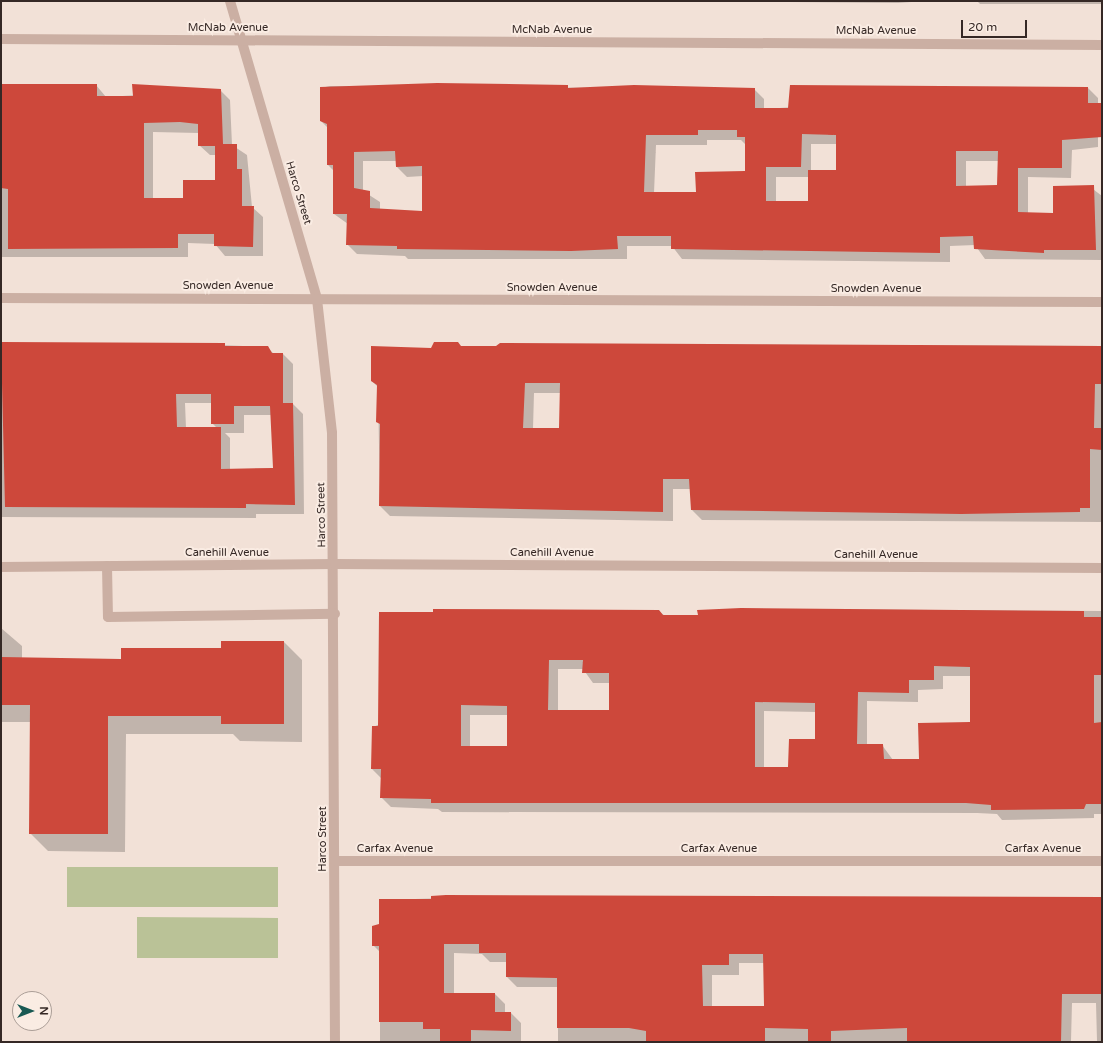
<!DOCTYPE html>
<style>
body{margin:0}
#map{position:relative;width:1103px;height:1043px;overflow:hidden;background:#f2e1d7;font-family:"Varela Round",sans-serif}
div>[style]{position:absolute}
.green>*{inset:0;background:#bac297}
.shadow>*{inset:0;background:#0003}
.building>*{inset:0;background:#cd483b}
.minor>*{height:10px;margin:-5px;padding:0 5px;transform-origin:5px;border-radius:5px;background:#cbafa3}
span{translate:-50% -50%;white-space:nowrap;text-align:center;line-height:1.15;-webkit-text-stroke:4px #faece3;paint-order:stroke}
.street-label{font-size:11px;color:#352825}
.frame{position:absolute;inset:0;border:2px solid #352825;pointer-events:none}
.north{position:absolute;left:12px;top:991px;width:40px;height:40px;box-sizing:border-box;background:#faece3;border:1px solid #ab9e97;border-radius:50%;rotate:90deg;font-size:11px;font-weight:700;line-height:16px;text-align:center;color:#352825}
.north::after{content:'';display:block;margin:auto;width:14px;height:18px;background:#195953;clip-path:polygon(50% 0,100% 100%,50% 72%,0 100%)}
.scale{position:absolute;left:961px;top:20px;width:66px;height:18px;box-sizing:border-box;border:2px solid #352825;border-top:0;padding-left:5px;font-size:12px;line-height:14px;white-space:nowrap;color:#352825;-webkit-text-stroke:3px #faece3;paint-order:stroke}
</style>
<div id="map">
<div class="green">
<div style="clip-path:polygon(67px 867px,278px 867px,278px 907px,67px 907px)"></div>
<div style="clip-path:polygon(137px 917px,278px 918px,278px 958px,137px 958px)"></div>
</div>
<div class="shadow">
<div style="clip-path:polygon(391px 1px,615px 1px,586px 2px)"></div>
<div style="clip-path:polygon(690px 1px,925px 1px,898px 3px)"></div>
<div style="clip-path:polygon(977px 1px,1102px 1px,1102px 4px,980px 4px)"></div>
<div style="clip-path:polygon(evenodd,1px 84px,96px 85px,106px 97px,220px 90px,230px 100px,232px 145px,247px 155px,252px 207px,263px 217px,263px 256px,225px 256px,215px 244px,188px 243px,188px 257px,1px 257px,1px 84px,153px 132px,199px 133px,199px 145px,210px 155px,216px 155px,216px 181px,184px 199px,153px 199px,153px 132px)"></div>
<div style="clip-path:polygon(evenodd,330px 86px,754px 89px,764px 99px,764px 109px,1088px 88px,1098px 98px,1098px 147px,1072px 150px,1071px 178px,1028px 177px,1028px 213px,1054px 214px,1089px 186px,1102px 196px,1102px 260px,985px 259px,975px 245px,950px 246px,950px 262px,682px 259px,672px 246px,627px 246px,627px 259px,408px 259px,405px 256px,357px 254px,347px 244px,348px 224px,334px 214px,334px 171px,328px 165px,328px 128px,321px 121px,321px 88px,330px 86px,707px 140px,741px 140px,746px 145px,746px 172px,697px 193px,654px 193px,656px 145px,707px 145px,707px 140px,330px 86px,811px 144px,837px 144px,837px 171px,811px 171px,811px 144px,330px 86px,363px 161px,396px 161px,397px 167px,407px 177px,423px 176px,423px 212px,380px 210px,380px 202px,363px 191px,363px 161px,330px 86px,966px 161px,999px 161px,998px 186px,966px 187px,966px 161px,330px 86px,776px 177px,809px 177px,809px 202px,776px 202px,776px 177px)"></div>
<div style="clip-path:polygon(evenodd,1px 343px,167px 343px,267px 347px,274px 354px,283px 354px,293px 364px,293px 404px,303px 414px,304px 514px,256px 514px,256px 518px,1px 517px,1px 343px,185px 403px,212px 403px,212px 423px,217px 428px,186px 428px,185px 403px,1px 343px,244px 415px,271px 415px,274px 469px,230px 469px,230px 438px,225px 433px,244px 433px,244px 415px)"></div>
<div style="clip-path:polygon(evenodd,500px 344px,1102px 346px,1102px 522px,702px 520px,692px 510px,690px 489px,673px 489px,673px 521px,390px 516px,380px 506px,378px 387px,372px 381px,432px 349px,496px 347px,500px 344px,534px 393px,561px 393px,560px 429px,533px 429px,534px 393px)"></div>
<div style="clip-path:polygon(evenodd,761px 609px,1102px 611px,1102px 814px,1094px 814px,1094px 818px,1002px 820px,997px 814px,977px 813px,442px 812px,438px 809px,391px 807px,381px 797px,381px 778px,372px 769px,373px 727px,659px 611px,665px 616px,699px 616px,761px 609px,558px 669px,583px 669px,593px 683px,610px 683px,610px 711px,558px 711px,558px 669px,761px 609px,943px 676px,971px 676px,971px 723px,920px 760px,893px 760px,882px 745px,867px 745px,867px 701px,918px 702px,918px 690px,943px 689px,943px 676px,761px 609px,764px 711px,816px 712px,816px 740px,789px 768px,764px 768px,764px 711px,761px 609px,470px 715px,508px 715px,508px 747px,470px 747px,470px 715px)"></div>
<div style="clip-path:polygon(1px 628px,22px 646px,22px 659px,122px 660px,284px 642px,302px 660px,302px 742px,240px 741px,233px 734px,126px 734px,125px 852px,48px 851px,30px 833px,30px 722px,1px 722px)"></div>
<div style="clip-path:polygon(evenodd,519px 896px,1102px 898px,1102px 1042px,558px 1042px,558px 987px,517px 987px,507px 977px,507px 962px,490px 962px,482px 954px,454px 953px,454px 994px,495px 994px,505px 1004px,505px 1013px,511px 1013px,521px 1023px,521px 1042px,380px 1042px,380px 952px,373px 945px,380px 924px,380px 900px,519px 896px,739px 963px,764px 963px,765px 1007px,712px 1007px,712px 975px,739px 975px,739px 963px,519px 896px,1072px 1003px,1096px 1003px,1097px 1041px,1071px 1041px,1072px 1003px)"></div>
</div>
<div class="building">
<div style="clip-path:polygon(evenodd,437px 83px,568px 85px,568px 88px,634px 85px,755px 88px,755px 108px,788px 108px,790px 85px,1088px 87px,1088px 103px,1102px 103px,1102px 137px,1062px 140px,1062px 168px,1018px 168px,1018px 212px,1053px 213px,1053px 186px,1094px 185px,1096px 250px,1044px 250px,1044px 253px,974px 249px,973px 236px,940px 237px,940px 253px,671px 249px,671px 236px,617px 236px,618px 249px,571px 251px,397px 249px,397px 246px,346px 245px,347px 214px,333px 214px,333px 165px,327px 165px,327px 124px,320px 121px,320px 87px,437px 83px,698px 130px,737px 130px,737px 137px,745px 137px,745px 171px,695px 172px,696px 192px,644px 192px,646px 135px,698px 135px,698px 130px,437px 83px,802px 134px,836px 135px,836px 170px,808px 170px,808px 201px,766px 201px,766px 167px,801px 167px,802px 134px,437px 83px,395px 151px,396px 167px,422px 166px,422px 211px,370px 208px,370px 191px,354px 188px,354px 152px,395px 151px,437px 83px,956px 151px,998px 151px,997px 185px,956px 186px,956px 151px)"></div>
<div style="clip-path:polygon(evenodd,1px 84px,97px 84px,97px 96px,133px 96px,132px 84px,221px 89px,223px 144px,237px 144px,237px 169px,242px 169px,242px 206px,254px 206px,253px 247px,214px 246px,214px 234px,178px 234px,178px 248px,8px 249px,8px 189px,1px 188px,1px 84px,180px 122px,198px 124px,198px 146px,215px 146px,215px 180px,183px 180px,183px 198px,144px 198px,144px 123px,180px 122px)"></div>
<div style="clip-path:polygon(evenodd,1px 342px,225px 343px,225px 346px,268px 346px,272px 353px,283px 353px,283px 403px,293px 403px,295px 505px,246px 504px,246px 508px,5px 507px,1px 342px,176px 394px,211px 394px,211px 424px,234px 424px,234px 406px,270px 406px,273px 468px,221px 469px,221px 427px,177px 427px,176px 394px)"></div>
<div style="clip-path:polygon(evenodd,434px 342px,458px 342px,461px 346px,496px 346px,500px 343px,1102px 346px,1102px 384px,1095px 384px,1094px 428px,1102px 428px,1102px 450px,1090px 449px,1090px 508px,1080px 508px,1080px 512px,961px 514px,691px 510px,689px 479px,663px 479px,663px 512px,379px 506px,380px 424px,376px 422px,377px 385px,371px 381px,371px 346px,431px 348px,434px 342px,525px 383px,560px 383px,559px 428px,523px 428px,525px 383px)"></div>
<div style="clip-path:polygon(evenodd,741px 608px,1084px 611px,1084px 617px,1102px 617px,1102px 675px,1094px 675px,1094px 723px,1102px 722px,1102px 804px,1086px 804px,1084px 809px,991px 810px,991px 805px,966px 803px,431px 803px,431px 799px,380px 798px,381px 769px,371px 769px,372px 726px,378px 726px,379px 612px,433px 612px,433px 609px,659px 610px,663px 615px,698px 615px,697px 610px,741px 608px,549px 660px,583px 660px,582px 673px,609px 673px,609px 710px,548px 710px,549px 660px,741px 608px,934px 666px,970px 667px,970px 722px,918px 723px,919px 759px,884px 759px,883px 744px,857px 744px,858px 692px,909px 693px,909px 680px,934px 680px,934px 666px,741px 608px,755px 702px,815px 703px,815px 739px,789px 739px,788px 767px,755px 767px,755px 702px,741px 608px,461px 705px,507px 706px,507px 746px,461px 746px,461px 705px)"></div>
<div style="clip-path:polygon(221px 641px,284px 641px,284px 724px,221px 724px,221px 716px,108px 716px,108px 834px,29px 834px,30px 705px,1px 705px,1px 657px,121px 659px,121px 648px,221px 648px)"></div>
<div style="clip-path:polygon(evenodd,446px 895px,1102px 897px,1102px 994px,1062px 994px,1061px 1042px,907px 1042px,907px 1028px,831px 1031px,831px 1042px,808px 1041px,808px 1029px,765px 1028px,765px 1042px,646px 1042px,646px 1031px,629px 1028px,557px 1028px,557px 978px,506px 977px,506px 953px,479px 953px,479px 944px,444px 944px,444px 993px,495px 993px,495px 1012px,511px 1012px,511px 1031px,471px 1030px,471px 1042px,440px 1042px,440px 1029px,423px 1029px,423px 1022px,379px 1022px,379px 946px,372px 946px,372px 926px,379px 924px,379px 899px,431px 899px,431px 896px,446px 895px,729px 954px,763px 954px,764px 1006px,703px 1006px,702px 965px,729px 965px,729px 954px)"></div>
</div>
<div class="minor">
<div style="left:230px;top:1px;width:310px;rotate:73.7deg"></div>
<div style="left:317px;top:299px;width:135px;rotate:83.6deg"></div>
<div style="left:332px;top:433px;width:609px;rotate:89.72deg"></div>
<div style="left:1px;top:39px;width:1101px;rotate:0.31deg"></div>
<div style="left:1px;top:298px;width:1101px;rotate:0.21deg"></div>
<div style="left:107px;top:566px;width:51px;rotate:88.9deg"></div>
<div style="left:108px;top:617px;width:227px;rotate:-0.8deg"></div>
<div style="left:1px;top:567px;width:334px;rotate:-0.5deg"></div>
<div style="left:335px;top:564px;width:767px;rotate:0.3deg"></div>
<div style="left:335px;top:861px;width:767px"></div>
</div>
<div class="street-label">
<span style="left:228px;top:28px">McNab Avenue</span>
<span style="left:552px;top:30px">McNab Avenue</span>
<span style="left:876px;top:31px">McNab Avenue</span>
<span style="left:298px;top:193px;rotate:73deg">Harco Street</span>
<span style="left:228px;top:286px">Snowden Avenue</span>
<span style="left:552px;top:288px">Snowden Avenue</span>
<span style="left:876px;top:289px">Snowden Avenue</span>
<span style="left:322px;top:515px;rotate:-91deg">Harco Street</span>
<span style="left:227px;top:553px">Canehill Avenue</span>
<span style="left:552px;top:553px">Canehill Avenue</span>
<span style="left:876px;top:555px">Canehill Avenue</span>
<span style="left:323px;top:839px;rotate:-90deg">Harco Street</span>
<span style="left:395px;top:849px">Carfax Avenue</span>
<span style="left:719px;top:849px">Carfax Avenue</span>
<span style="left:1043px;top:849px">Carfax Avenue</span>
</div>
<div class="frame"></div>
<div class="north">N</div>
<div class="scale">20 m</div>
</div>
